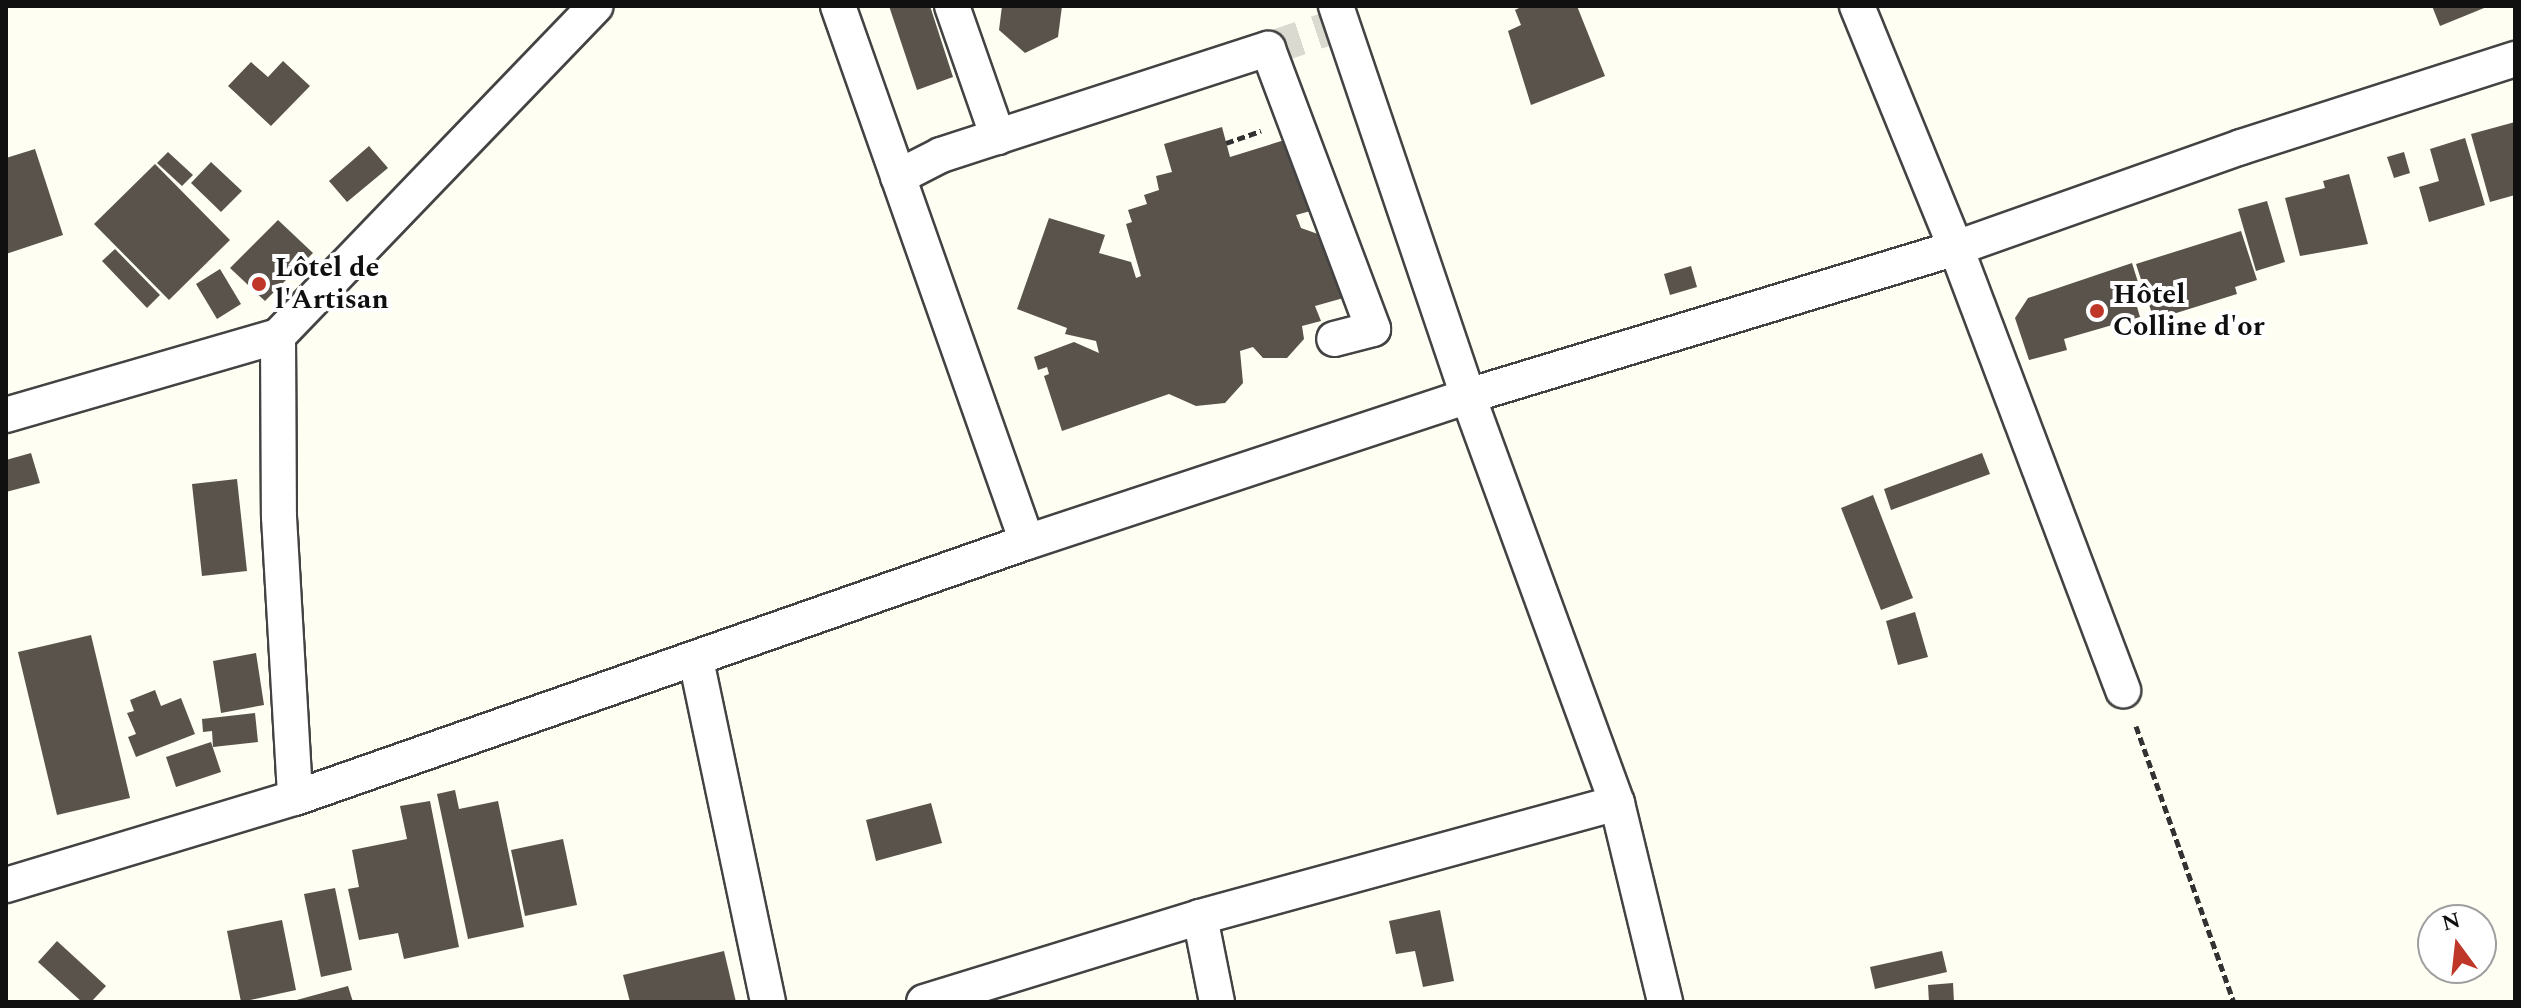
<!DOCTYPE html>
<meta charset="utf-8">
<style>
body{margin:0}
#map{position:relative;width:2521px;height:1008px;overflow:hidden;background:#fffef3;font-family:Spectral,serif}
div>[style]{position:absolute}
.building>*{inset:0;background:#59534c}
.street-tunnel>*{height:34px;margin-top:-17px;transform-origin:0;background:repeating-linear-gradient(90deg,#dbdad1 0 34px,transparent 0 51px)}
.path>*{height:5px;margin-top:-2.5px;transform-origin:0;background:repeating-linear-gradient(90deg,#323232 0 8px,transparent 0 12px)}
.roads{filter:drop-shadow(2px 0 #434343) drop-shadow(-2px 0 #434343) drop-shadow(0 2px #434343) drop-shadow(0 -2px #434343)}
.street>*{height:34px;margin:-17px;padding:0 17px;transform-origin:17px;border-radius:17px;background:#fff}
.dots>*{width:22px;height:22px;translate:-50% -50%;box-sizing:border-box;border:4px solid #fff;border-radius:50%}
span{translate:-50% -50%;white-space:nowrap;text-align:center;line-height:1.15;-webkit-text-stroke:8px #fff;paint-order:stroke}
.poi-label{font-size:28px;color:#101010;font-weight:700}
.left{translate:0 -50%;text-align:left}
.frame{position:absolute;inset:0;border:8px solid #101010;pointer-events:none}
.north{position:absolute;left:2417px;top:904px;width:80px;height:80px;box-sizing:border-box;background:#fff;border:2px solid #9f9f9f;border-radius:50%;rotate:345deg;font-size:22px;font-weight:700;line-height:32px;text-align:center;color:#101010}
.north::after{content:'';display:block;margin:auto;width:28px;height:36px;background:#bf3729;clip-path:polygon(50% 0,100% 100%,50% 72%,0 100%)}
</style>
<div id="map">
<div class="building">
<div style="clip-path:polygon(889px 6px,930px 6px,953px 77px,917px 90px)"></div>
<div style="clip-path:polygon(1002px 6px,1062px 6px,1058px 37px,1025px 53px,999px 30px)"></div>
<div style="clip-path:polygon(1523px 6px,1577px 6px,1605px 76px,1531px 105px,1508px 31px,1521px 25px,1515px 10px)"></div>
<div style="clip-path:polygon(2432px 6px,2489px 6px,2440px 26px)"></div>
<div style="clip-path:polygon(283px 61px,310px 86px,271px 126px,228px 86px,251px 62px,268px 77px)"></div>
<div style="clip-path:polygon(2515px 122px,2515px 195px,2490px 202px,2471px 134px)"></div>
<div style="clip-path:polygon(1222px 127px,1230px 157px,1291px 138px,1314px 210px,1296px 215px,1301px 228px,1332px 239px,1347px 297px,1315px 306px,1321px 321px,1302px 326px,1304px 339px,1287px 358px,1263px 358px,1253px 347px,1240px 351px,1243px 383px,1225px 403px,1196px 406px,1169px 394px,1062px 431px,1044px 376px,1049px 374px,1047px 367px,1038px 370px,1034px 357px,1074px 342px,1099px 353px,1096px 341px,1065px 334px,1067px 328px,1017px 309px,1049px 218px,1105px 235px,1099px 253px,1131px 262px,1136px 278px,1141px 276px,1126px 224px,1132px 222px,1128px 210px,1147px 204px,1144px 195px,1159px 190px,1156px 176px,1172px 172px,1164px 144px)"></div>
<div style="clip-path:polygon(2465px 138px,2485px 205px,2429px 222px,2419px 187px,2439px 181px,2430px 149px)"></div>
<div style="clip-path:polygon(369px 146px,388px 168px,347px 202px,329px 181px)"></div>
<div style="clip-path:polygon(35px 149px,63px 235px,6px 254px,6px 158px)"></div>
<div style="clip-path:polygon(168px 152px,193px 175px,182px 186px,157px 163px)"></div>
<div style="clip-path:polygon(2404px 152px,2410px 173px,2394px 178px,2387px 157px)"></div>
<div style="clip-path:polygon(211px 162px,242px 191px,221px 212px,191px 183px)"></div>
<div style="clip-path:polygon(155px 164px,230px 240px,169px 300px,94px 224px)"></div>
<div style="clip-path:polygon(2349px 174px,2368px 244px,2300px 256px,2285px 198px,2325px 188px,2323px 181px)"></div>
<div style="clip-path:polygon(2267px 201px,2285px 262px,2256px 271px,2238px 209px)"></div>
<div style="clip-path:polygon(278px 220px,313px 253px,265px 301px,230px 268px)"></div>
<div style="clip-path:polygon(2241px 231px,2257px 280px,2235px 287px,2237px 294px,2154px 320px,2136px 264px)"></div>
<div style="clip-path:polygon(115px 249px,160px 295px,147px 308px,102px 261px)"></div>
<div style="clip-path:polygon(2132px 263px,2143px 298px,2135px 300px,2140px 317px,2064px 339px,2067px 350px,2029px 360px,2015px 318px,2028px 298px)"></div>
<div style="clip-path:polygon(1691px 266px,1697px 287px,1670px 295px,1664px 274px)"></div>
<div style="clip-path:polygon(220px 269px,241px 304px,217px 319px,196px 284px)"></div>
<div style="clip-path:polygon(31px 453px,40px 483px,6px 492px,6px 460px)"></div>
<div style="clip-path:polygon(1982px 453px,1990px 474px,1891px 510px,1884px 489px)"></div>
<div style="clip-path:polygon(237px 479px,247px 571px,202px 576px,192px 484px)"></div>
<div style="clip-path:polygon(1873px 495px,1913px 598px,1881px 610px,1841px 508px)"></div>
<div style="clip-path:polygon(1915px 612px,1928px 657px,1898px 665px,1886px 621px)"></div>
<div style="clip-path:polygon(91px 635px,130px 798px,57px 815px,18px 652px)"></div>
<div style="clip-path:polygon(256px 653px,264px 705px,221px 713px,213px 661px)"></div>
<div style="clip-path:polygon(155px 690px,161px 706px,181px 698px,195px 734px,136px 757px,128px 737px,136px 734px,127px 713px,134px 711px,130px 700px)"></div>
<div style="clip-path:polygon(255px 713px,258px 742px,213px 747px,212px 731px,203px 732px,202px 719px)"></div>
<div style="clip-path:polygon(211px 742px,221px 772px,176px 787px,166px 757px)"></div>
<div style="clip-path:polygon(455px 790px,459px 809px,498px 801px,524px 927px,468px 939px,437px 794px)"></div>
<div style="clip-path:polygon(430px 801px,459px 947px,404px 959px,398px 933px,359px 940px,348px 889px,359px 887px,352px 850px,407px 839px,400px 806px)"></div>
<div style="clip-path:polygon(931px 803px,942px 843px,876px 861px,866px 820px)"></div>
<div style="clip-path:polygon(563px 839px,577px 905px,525px 916px,511px 850px)"></div>
<div style="clip-path:polygon(335px 888px,352px 970px,321px 977px,304px 894px)"></div>
<div style="clip-path:polygon(1440px 910px,1454px 981px,1423px 987px,1415px 951px,1396px 954px,1389px 921px)"></div>
<div style="clip-path:polygon(282px 920px,296px 990px,241px 1002px,227px 931px)"></div>
<div style="clip-path:polygon(57px 941px,106px 986px,91px 1002px,82px 1002px,38px 962px)"></div>
<div style="clip-path:polygon(724px 951px,736px 1002px,630px 1002px,623px 975px)"></div>
<div style="clip-path:polygon(1942px 951px,1947px 972px,1875px 989px,1870px 967px)"></div>
<div style="clip-path:polygon(1953px 983px,1954px 1002px,1929px 1002px,1928px 985px)"></div>
<div style="clip-path:polygon(348px 986px,353px 1002px,293px 1002px,293px 1001px)"></div>
</div>
<div class="street-tunnel">
<div style="left:1268px;top:49px;width:78px;rotate:-18.7deg"></div>
</div>
<div class="path">
<div style="left:1226px;top:143px;width:37px;rotate:-19deg"></div>
<div style="left:2136px;top:726px;width:293px;rotate:70.5deg"></div>
</div>
<div class="roads">
<div class="street">
<div style="left:838px;top:6px;width:568px;rotate:70.58deg"></div>
<div style="left:952px;top:6px;width:139px;rotate:70.7deg"></div>
<div style="left:1336px;top:6px;width:412px;rotate:71.3deg"></div>
<div style="left:1468px;top:396px;width:433px;rotate:69.9deg"></div>
<div style="left:1617px;top:803px;width:205px;rotate:76.4deg"></div>
<div style="left:1857px;top:6px;width:261px;rotate:67.8deg"></div>
<div style="left:1956px;top:248px;width:473px;rotate:69.3deg"></div>
<div style="left:898px;top:177px;width:48px;rotate:-27.1deg"></div>
<div style="left:941px;top:155px;width:344px;rotate:-18deg"></div>
<div style="left:1268px;top:49px;width:299px;rotate:69.4deg"></div>
<div style="left:1373px;top:329px;width:40px;rotate:165.6deg"></div>
<div style="left:278px;top:336px;width:181px;rotate:89.7deg"></div>
<div style="left:279px;top:517px;width:281px;rotate:86.7deg"></div>
<div style="left:6px;top:415px;width:283px;rotate:-16.2deg"></div>
<div style="left:278px;top:336px;width:458px;rotate:-46.1deg"></div>
<div style="left:696px;top:660px;width:349px;rotate:78.1deg"></div>
<div style="left:6px;top:885px;width:302px;rotate:-16.8deg"></div>
<div style="left:295px;top:798px;width:775px;rotate:-19.28deg"></div>
<div style="left:1027px;top:542px;width:465px;rotate:-18.3deg"></div>
<div style="left:1468px;top:396px;width:510px;rotate:-16.87deg"></div>
<div style="left:1956px;top:248px;width:302px;rotate:-19.5deg"></div>
<div style="left:2241px;top:147px;width:288px;rotate:-17.8deg"></div>
<div style="left:1200px;top:917px;width:87px;rotate:78.7deg"></div>
<div style="left:924px;top:1002px;width:289px;rotate:-17.1deg"></div>
<div style="left:1200px;top:917px;width:432px;rotate:-15.3deg"></div>
</div>
</div>
<div class="dots">
<div style="left:259px;top:284px;background:#bf3729"></div>
<div style="left:2097px;top:311px;background:#bf3729"></div>
</div>
<div class="poi-label">
<span class="left" style="left:275px;top:284px">Lôtel de<br>l'Artisan</span>
<span class="left" style="left:2113px;top:311px">Hôtel<br>Colline d'or</span>
</div>
<div class="frame"></div>
<div class="north">N</div>
</div>
